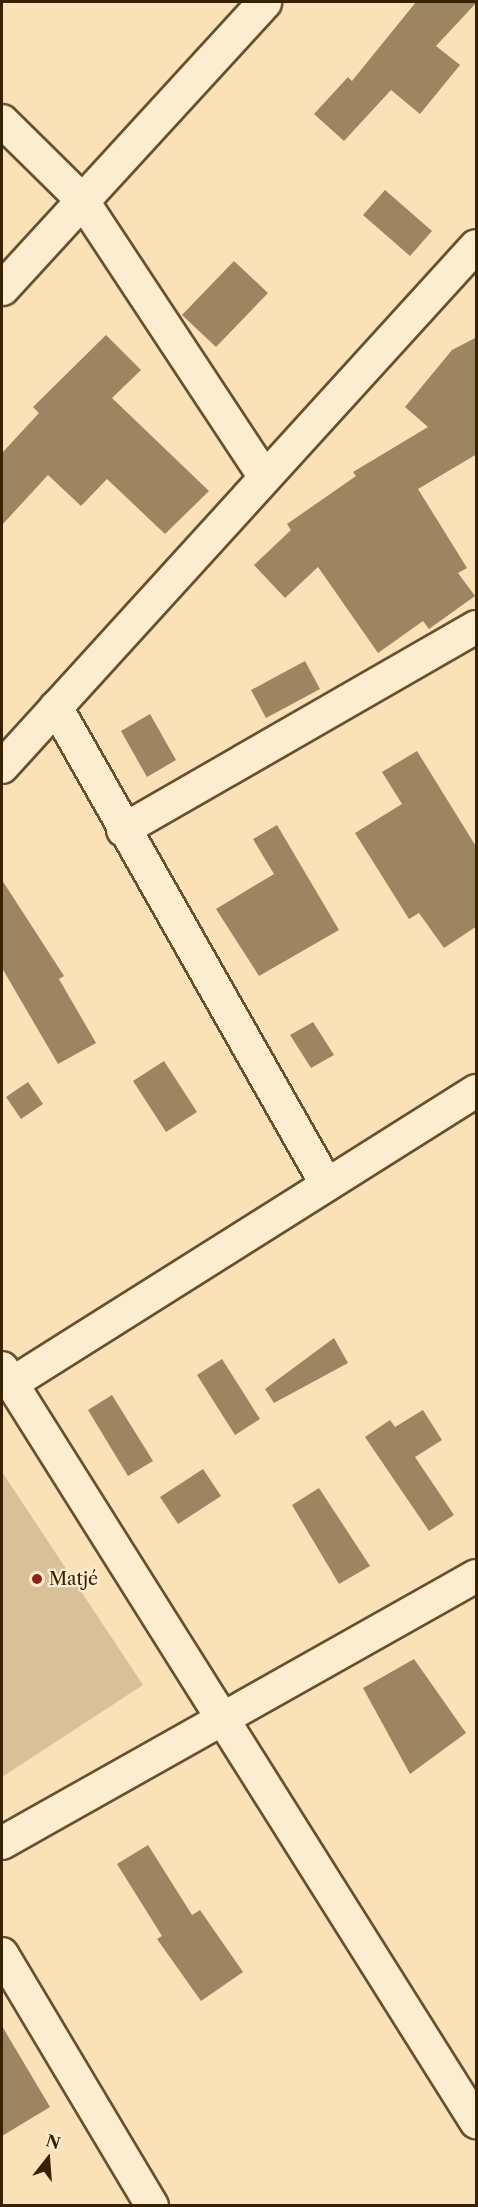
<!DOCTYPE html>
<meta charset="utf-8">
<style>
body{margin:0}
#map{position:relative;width:478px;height:2207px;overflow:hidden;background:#fbe1b7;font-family:"Libre Caslon Text",serif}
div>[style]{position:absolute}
.green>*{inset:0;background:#dac098}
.building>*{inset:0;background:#9c8560}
.roads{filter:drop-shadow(2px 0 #67512e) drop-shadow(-2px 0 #67512e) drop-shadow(0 2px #67512e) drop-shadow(0 -2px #67512e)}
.minor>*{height:32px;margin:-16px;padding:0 16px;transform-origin:16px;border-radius:16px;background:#fcecd0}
.tertiary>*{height:33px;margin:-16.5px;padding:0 16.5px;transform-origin:16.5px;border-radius:16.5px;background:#fcecd0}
.dots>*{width:16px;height:16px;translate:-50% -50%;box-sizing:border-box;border:3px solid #fcecd0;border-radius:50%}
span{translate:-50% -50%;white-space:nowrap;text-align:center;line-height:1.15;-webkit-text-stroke:4.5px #fcecd0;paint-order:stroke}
.poi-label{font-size:18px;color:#362101}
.left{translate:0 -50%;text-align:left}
.frame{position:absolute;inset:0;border:3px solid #362101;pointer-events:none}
.north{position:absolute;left:18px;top:2129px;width:60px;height:60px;-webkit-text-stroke:4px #fcecd0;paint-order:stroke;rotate:17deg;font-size:16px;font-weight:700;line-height:24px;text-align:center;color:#362101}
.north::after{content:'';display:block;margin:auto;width:21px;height:27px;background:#362101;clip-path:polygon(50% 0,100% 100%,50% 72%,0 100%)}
</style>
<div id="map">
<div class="green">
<div style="clip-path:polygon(2px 1472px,143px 1685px,2px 1777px)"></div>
</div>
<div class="building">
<div style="clip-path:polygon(416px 2px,477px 2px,436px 46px,460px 65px,420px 114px,391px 90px,344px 141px,314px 114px,348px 77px,352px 81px)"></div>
<div style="clip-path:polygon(385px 190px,432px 231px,410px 256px,363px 215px)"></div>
<div style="clip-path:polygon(234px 261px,268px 293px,216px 347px,182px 315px)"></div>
<div style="clip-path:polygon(106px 335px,141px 370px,112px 398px,209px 491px,165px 534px,107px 479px,81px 506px,48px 475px,2px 525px,2px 453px,39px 413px,33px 407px)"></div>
<div style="clip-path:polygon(477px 337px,477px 454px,418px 489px,467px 568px,458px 573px,475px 596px,429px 629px,423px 621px,378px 653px,318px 567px,285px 598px,254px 565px,291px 530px,287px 524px,356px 476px,353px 472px,428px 427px,405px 407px,452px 350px)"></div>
<div style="clip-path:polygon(305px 661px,320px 689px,266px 718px,251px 690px)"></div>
<div style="clip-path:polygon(150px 714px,176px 760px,147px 777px,121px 731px)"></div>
<div style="clip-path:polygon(417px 751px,477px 848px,477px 926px,444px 948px,419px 913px,409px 919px,355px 833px,402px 804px,382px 772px)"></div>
<div style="clip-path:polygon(277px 825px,339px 930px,259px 976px,216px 909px,274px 874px,253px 839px)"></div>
<div style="clip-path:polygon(2px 880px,64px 976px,59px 979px,96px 1043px,58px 1064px,2px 968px)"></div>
<div style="clip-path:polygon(313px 1022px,334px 1055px,311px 1068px,290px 1035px)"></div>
<div style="clip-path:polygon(164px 1061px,197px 1112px,166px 1132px,133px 1081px)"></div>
<div style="clip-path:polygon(28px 1082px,43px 1104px,21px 1119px,6px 1097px)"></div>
<div style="clip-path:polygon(334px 1338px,348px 1363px,274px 1403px,265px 1389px)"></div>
<div style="clip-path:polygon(222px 1359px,260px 1419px,235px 1435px,197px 1375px)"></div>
<div style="clip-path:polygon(112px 1395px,153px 1461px,128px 1476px,88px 1410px)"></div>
<div style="clip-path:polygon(423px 1410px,442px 1440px,415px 1457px,454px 1515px,429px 1531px,365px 1437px,390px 1420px,395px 1427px)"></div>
<div style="clip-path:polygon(203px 1469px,221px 1496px,178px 1524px,160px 1497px)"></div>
<div style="clip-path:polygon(319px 1488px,370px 1566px,339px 1584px,292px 1505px)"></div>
<div style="clip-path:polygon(414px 1659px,466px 1733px,410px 1774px,363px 1688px)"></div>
<div style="clip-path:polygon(148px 1845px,192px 1915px,200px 1910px,243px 1972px,201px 2001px,157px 1939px,162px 1936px,117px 1864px)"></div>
<div style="clip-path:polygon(2px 2026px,50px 2107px,2px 2136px)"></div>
</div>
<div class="roads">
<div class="minor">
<div style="left:2px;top:121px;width:112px;rotate:44.6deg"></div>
<div style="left:82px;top:200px;width:329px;rotate:56.6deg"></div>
<div style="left:56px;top:707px;width:549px;rotate:60.45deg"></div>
<div style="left:2px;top:767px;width:704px;rotate:-47.7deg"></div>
<div style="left:123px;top:830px;width:407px;rotate:-29.9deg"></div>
<div style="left:2px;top:1368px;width:891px;rotate:57.84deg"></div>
<div style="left:11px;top:1384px;width:550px;rotate:-32.22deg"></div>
<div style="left:2px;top:1843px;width:544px;rotate:-29.39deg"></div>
<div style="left:2px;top:1954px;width:293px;rotate:59.2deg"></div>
</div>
<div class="tertiary">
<div style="left:2px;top:288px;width:388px;rotate:-47.5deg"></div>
</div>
</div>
<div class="dots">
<div style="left:37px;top:1579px;background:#8f2418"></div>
</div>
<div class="poi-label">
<span class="left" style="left:49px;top:1579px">Matjé</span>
</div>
<div class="frame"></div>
<div class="north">N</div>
</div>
